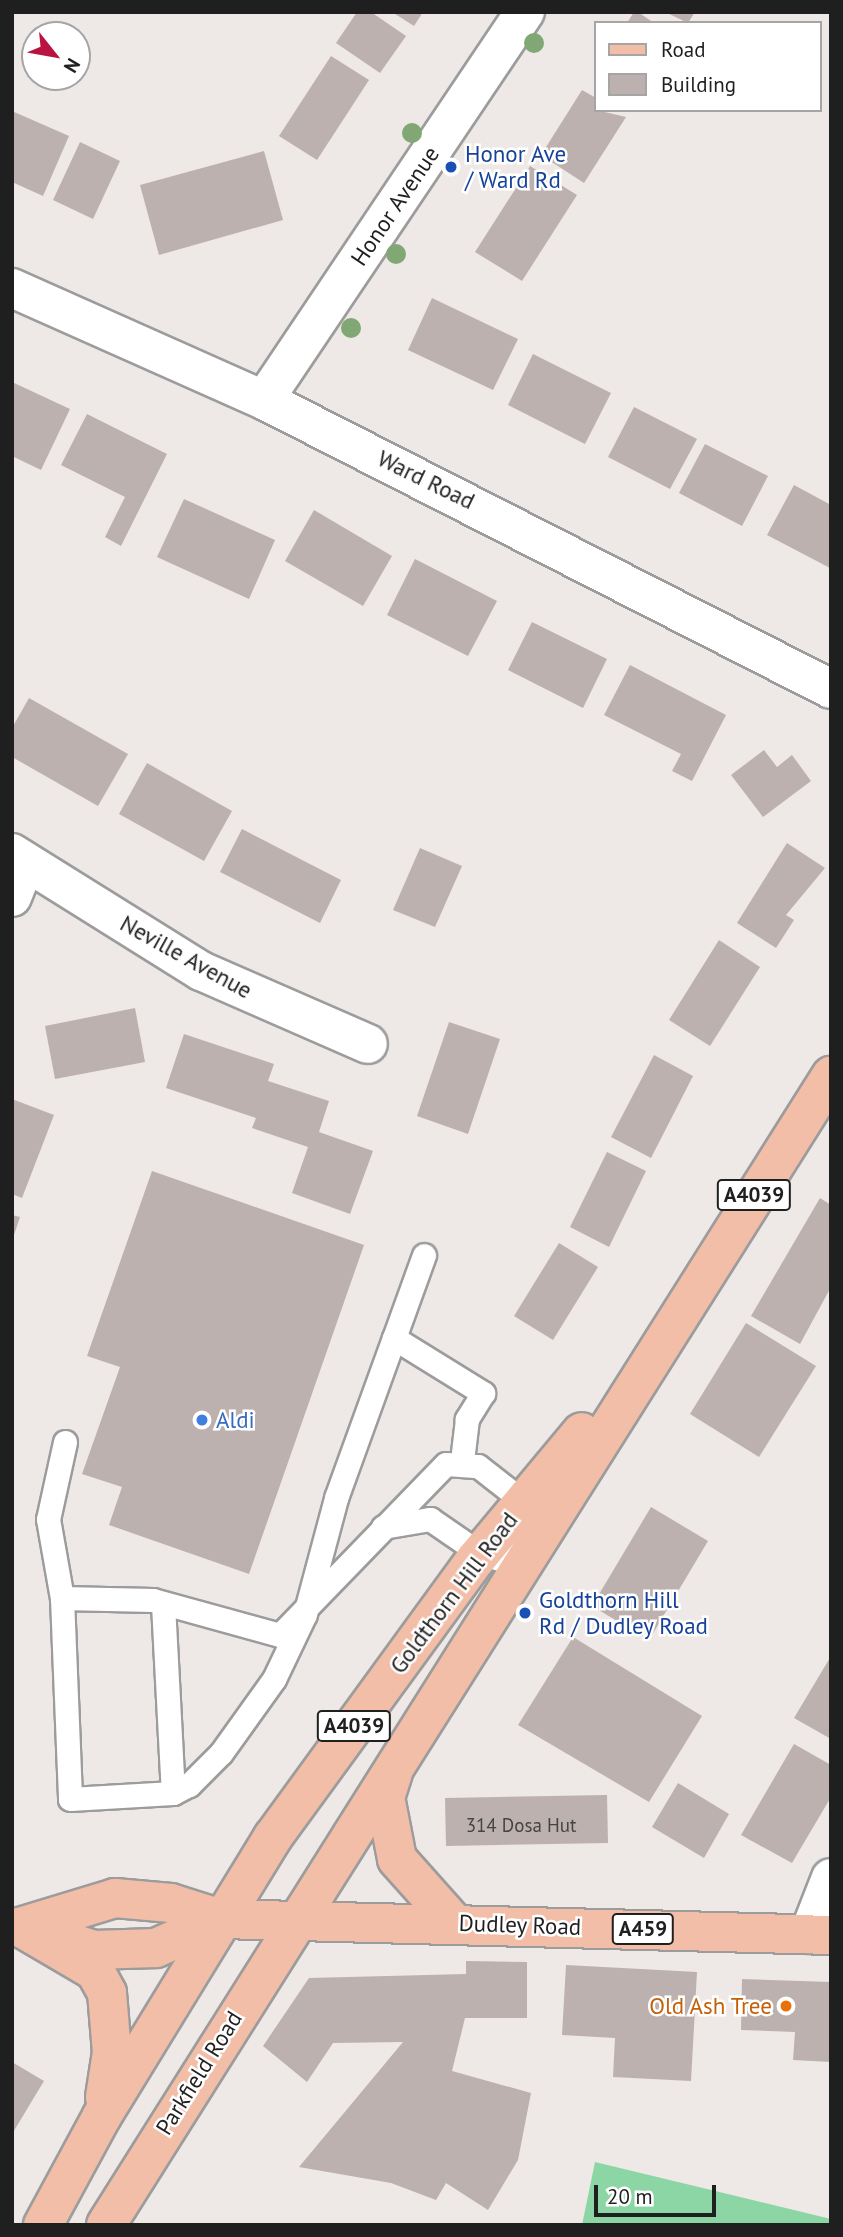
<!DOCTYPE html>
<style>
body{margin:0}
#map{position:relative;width:843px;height:2237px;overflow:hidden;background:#eee9e6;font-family:"PT Sans",sans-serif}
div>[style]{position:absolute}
.pitch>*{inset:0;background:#8cd6a5}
.building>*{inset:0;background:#bcb1af}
.roads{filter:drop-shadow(2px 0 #9c9c9c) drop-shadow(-2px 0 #9c9c9c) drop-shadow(0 2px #9c9c9c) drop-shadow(0 -2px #9c9c9c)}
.service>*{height:23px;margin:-11.5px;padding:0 11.5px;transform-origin:11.5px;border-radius:11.5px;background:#fff}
.minor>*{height:38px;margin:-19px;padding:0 19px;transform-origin:19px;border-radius:19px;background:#fff}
.primary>*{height:38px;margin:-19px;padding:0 19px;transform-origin:19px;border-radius:19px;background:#f3bea7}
.trees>*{width:20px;height:20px;margin:-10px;border-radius:50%;background:#81a874}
.dots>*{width:19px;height:19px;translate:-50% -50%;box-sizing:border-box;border:4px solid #fff;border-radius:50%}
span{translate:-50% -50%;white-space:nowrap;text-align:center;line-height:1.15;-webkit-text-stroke:5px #fff;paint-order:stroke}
.number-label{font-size:19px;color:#464443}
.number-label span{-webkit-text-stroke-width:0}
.shield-label span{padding:2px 5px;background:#fff;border:2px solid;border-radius:5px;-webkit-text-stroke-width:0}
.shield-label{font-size:21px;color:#1f1f1f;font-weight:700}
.transit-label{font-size:23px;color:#164399}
.left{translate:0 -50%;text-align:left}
.street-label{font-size:23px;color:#1f1f1f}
.shop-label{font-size:23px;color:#366cbe}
.food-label{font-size:23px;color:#c56008}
.right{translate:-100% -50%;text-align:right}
.frame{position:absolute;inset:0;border:14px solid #1f1f1f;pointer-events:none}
.legend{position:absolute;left:594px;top:21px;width:228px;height:91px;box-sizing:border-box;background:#fff;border:2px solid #a5a5a5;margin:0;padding:9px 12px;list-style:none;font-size:21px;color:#1f1f1f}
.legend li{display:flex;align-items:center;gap:14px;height:35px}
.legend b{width:35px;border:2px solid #a5a5a5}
.north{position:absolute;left:21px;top:21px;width:70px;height:70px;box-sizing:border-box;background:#fff;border:2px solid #a5a5a5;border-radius:50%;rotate:121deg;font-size:19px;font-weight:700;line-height:28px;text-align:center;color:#1f1f1f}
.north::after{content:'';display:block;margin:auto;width:24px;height:32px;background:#b91440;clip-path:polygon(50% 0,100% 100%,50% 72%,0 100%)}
.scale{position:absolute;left:594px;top:2185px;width:122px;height:32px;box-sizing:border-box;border:4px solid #1f1f1f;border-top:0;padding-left:9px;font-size:21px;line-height:24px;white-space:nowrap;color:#1f1f1f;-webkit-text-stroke:5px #fff;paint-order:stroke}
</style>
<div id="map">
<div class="pitch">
<div style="clip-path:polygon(595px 2162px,831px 2219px,831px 2225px,582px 2225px)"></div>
</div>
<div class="building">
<div style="clip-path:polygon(357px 12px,371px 12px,406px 36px,380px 73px,336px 43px)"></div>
<div style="clip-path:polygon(392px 12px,423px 12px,414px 26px)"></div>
<div style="clip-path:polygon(634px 12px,638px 12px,654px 23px,627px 23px)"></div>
<div style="clip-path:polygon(665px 12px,695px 12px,688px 23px)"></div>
<div style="clip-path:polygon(331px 56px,369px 80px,317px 160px,279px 136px)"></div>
<div style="clip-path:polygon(582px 90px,596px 98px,596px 110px,626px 117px,584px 183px,541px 155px)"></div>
<div style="clip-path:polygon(12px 111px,69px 136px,43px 196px,12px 182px)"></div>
<div style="clip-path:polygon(80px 142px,120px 161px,93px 219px,53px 200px)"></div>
<div style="clip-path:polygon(264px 151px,283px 220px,159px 255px,140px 185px)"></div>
<div style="clip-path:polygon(530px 166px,577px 195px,522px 281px,475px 252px)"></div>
<div style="clip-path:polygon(432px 298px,518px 339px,493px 390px,408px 350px)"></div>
<div style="clip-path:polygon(533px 354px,611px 393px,585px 444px,508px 405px)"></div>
<div style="clip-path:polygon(12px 382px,70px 409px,41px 470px,12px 456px)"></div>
<div style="clip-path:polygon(634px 407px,697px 439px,670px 489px,608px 457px)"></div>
<div style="clip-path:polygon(87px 414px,167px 454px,121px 546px,105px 537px,125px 497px,61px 465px)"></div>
<div style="clip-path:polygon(705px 444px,768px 476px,742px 526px,679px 493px)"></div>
<div style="clip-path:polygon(794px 485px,831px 505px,830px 568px,767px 535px)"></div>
<div style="clip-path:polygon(184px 499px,275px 540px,249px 599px,157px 557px)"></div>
<div style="clip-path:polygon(314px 510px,392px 556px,363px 606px,285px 561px)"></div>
<div style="clip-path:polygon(415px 559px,497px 601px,468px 656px,387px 615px)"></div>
<div style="clip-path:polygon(532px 622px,607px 659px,583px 708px,508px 670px)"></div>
<div style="clip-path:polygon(630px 665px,726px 715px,692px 781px,672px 771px,681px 754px,604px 715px)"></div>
<div style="clip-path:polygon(29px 698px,128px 754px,98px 806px,12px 757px,12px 728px)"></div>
<div style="clip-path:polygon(764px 750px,777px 767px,792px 755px,811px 781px,763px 817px,731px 775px)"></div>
<div style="clip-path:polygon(147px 763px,232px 811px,204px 861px,119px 814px)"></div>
<div style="clip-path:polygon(242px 829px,341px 880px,320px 923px,220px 872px)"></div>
<div style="clip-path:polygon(787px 843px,825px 868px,786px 915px,794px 920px,776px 948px,737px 923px)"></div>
<div style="clip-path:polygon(420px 848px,462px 866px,435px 927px,393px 910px)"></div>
<div style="clip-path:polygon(719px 940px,760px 967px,710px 1046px,669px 1020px)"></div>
<div style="clip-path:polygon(135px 1008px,145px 1062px,55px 1079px,45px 1026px)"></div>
<div style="clip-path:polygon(449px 1022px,500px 1039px,468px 1134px,417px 1116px)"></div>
<div style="clip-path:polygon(184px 1034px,274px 1064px,268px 1081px,329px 1101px,319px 1132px,373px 1151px,350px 1214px,292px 1193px,308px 1147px,252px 1128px,256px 1118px,166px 1088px)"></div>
<div style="clip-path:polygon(654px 1055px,693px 1076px,651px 1158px,611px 1137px)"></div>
<div style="clip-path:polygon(12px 1099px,54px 1115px,22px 1198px,12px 1194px)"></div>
<div style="clip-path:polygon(607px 1152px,646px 1171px,609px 1247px,570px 1227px)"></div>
<div style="clip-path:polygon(152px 1171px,364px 1245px,249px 1574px,109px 1525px,122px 1487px,82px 1474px,120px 1367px,87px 1356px)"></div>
<div style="clip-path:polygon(820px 1198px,831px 1205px,831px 1287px,800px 1344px,751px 1316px)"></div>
<div style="clip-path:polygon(12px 1215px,20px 1217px,13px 1238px,12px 1238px)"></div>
<div style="clip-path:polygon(559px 1243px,598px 1267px,553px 1340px,514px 1316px)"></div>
<div style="clip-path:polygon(746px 1323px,816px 1366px,759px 1457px,690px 1414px)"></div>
<div style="clip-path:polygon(651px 1507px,708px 1541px,649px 1640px,592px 1606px)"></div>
<div style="clip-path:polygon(573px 1637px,702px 1716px,649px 1802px,518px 1725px)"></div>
<div style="clip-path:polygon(831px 1656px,831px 1739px,794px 1718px)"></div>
<div style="clip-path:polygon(794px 1744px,831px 1765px,831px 1797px,792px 1863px,741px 1835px)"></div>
<div style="clip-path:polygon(678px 1783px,729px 1814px,704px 1858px,652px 1827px)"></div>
<div style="clip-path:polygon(607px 1795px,608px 1843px,446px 1846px,445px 1798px)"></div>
<div style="clip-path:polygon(466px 1961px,527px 1962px,527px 2018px,465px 2018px,452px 2071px,531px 2093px,518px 2160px,488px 2210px,446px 2183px,436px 2200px,391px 2183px,299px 2167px,403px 2042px,333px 2043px,307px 2082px,263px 2046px,309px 1978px,466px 1974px)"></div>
<div style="clip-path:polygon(566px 1965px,697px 1972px,691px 2081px,613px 2077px,615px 2038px,562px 2035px)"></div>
<div style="clip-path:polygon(742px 1979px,831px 1982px,831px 2062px,793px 2060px,795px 2032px,741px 2030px)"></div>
<div style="clip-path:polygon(12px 2062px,44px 2081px,12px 2134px)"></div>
</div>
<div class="roads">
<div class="service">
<div style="left:394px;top:1338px;width:88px;rotate:-70.1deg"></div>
<div style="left:65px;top:1442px;width:79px;rotate:102.4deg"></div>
<div style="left:48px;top:1519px;width:80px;rotate:80deg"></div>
<div style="left:62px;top:1598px;width:201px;rotate:87.7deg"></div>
<div style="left:70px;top:1799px;width:103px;rotate:-3.3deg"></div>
<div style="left:173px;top:1793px;width:18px;rotate:-27deg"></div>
<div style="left:189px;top:1785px;width:45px;rotate:-45deg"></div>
<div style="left:221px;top:1753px;width:91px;rotate:-54.4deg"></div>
<div style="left:274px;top:1679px;width:72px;rotate:-64.5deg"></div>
<div style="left:305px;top:1614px;width:120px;rotate:-75deg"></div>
<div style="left:336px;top:1498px;width:170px;rotate:-70.1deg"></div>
<div style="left:394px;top:1338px;width:105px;rotate:31.7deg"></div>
<div style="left:483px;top:1393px;width:31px;rotate:122deg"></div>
<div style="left:467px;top:1419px;width:42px;rotate:96.8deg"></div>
<div style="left:383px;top:1527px;width:48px;rotate:-9.7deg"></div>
<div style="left:430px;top:1519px;width:62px;rotate:34.5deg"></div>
<div style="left:481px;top:1554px;width:20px;rotate:15deg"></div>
<div style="left:500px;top:1559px;width:36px;rotate:-48deg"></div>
<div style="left:62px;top:1598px;width:91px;rotate:1.3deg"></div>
<div style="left:153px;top:1600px;width:132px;rotate:15.4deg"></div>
<div style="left:280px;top:1635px;width:238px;rotate:-45.9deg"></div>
<div style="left:446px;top:1464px;width:32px;rotate:4deg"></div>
<div style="left:478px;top:1466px;width:58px;rotate:38deg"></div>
<div style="left:163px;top:1604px;width:189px;rotate:87deg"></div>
</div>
<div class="minor">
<div style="left:12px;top:288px;width:276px;rotate:24deg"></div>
<div style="left:264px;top:400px;width:636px;rotate:27.01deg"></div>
<div style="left:264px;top:400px;width:468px;rotate:-56.1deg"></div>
<div style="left:12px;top:853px;width:223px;rotate:32deg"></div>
<div style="left:201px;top:971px;width:182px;rotate:23.6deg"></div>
<div style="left:12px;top:897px;width:37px;rotate:-68deg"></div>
<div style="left:809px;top:1934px;width:60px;rotate:-68.6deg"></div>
</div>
<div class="primary">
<div style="left:393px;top:1773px;width:25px;rotate:108deg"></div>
<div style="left:385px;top:1797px;width:63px;rotate:79deg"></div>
<div style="left:397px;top:1859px;width:87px;rotate:48.3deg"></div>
<div style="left:20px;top:1927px;width:99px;rotate:-17deg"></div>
<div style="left:115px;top:1898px;width:56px;rotate:5.1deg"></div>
<div style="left:171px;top:1903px;width:52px;rotate:17.7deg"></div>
<div style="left:221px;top:1919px;width:610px;rotate:1.5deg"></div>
<div style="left:20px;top:1927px;width:87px;rotate:30.4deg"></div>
<div style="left:95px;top:1971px;width:25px;rotate:61deg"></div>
<div style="left:107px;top:1993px;width:59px;rotate:85.2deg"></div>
<div style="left:112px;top:2052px;width:46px;rotate:98.8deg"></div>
<div style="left:60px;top:1939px;width:36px;rotate:18deg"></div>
<div style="left:94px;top:1950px;width:62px;rotate:-1.8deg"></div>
<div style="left:156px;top:1948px;width:71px;rotate:-24deg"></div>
<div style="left:43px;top:2225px;width:124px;rotate:-61.6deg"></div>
<div style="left:102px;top:2116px;width:327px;rotate:-58.5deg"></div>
<div style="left:273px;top:1837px;width:344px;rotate:-53.9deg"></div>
<div style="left:476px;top:1559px;width:165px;rotate:-50.2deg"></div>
<div style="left:106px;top:2225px;width:1359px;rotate:-57.75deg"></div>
</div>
</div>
<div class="trees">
<div style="left:534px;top:43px"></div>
<div style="left:412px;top:133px"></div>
<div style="left:396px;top:254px"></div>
<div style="left:351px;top:328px"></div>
</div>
<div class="dots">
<div style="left:451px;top:167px;background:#1a4fb4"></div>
<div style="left:202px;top:1420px;background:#3f7fe0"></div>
<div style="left:525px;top:1613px;background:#1a4fb4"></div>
<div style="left:786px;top:2006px;background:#e8710a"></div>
</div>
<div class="number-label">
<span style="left:521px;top:1826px">314 Dosa Hut</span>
</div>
<div class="shield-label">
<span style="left:754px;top:1195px">A4039</span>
<span style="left:354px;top:1726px">A4039</span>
<span style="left:643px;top:1929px">A459</span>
</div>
<div class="transit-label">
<span class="left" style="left:465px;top:167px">Honor Ave<br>/ Ward Rd</span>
<span class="left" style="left:539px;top:1613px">Goldthorn Hill<br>Rd / Dudley Road</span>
</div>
<div class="street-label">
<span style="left:395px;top:206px;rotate:-56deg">Honor Avenue</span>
<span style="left:426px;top:480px;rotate:26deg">Ward Road</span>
<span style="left:186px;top:957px;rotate:29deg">Neville Avenue</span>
<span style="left:454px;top:1593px;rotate:-53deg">Goldthorn Hill Road</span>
<span style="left:520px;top:1925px;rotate:2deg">Dudley Road</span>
<span style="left:199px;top:2073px;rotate:-58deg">Parkfield Road</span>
</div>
<div class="shop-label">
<span class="left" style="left:216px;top:1420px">Aldi</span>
</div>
<div class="food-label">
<span class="right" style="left:772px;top:2006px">Old Ash Tree</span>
</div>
<div class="frame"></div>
<ul class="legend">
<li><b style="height:9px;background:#f3bea7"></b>Road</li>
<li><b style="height:19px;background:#bcb1af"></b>Building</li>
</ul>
<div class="north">N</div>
<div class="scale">20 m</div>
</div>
